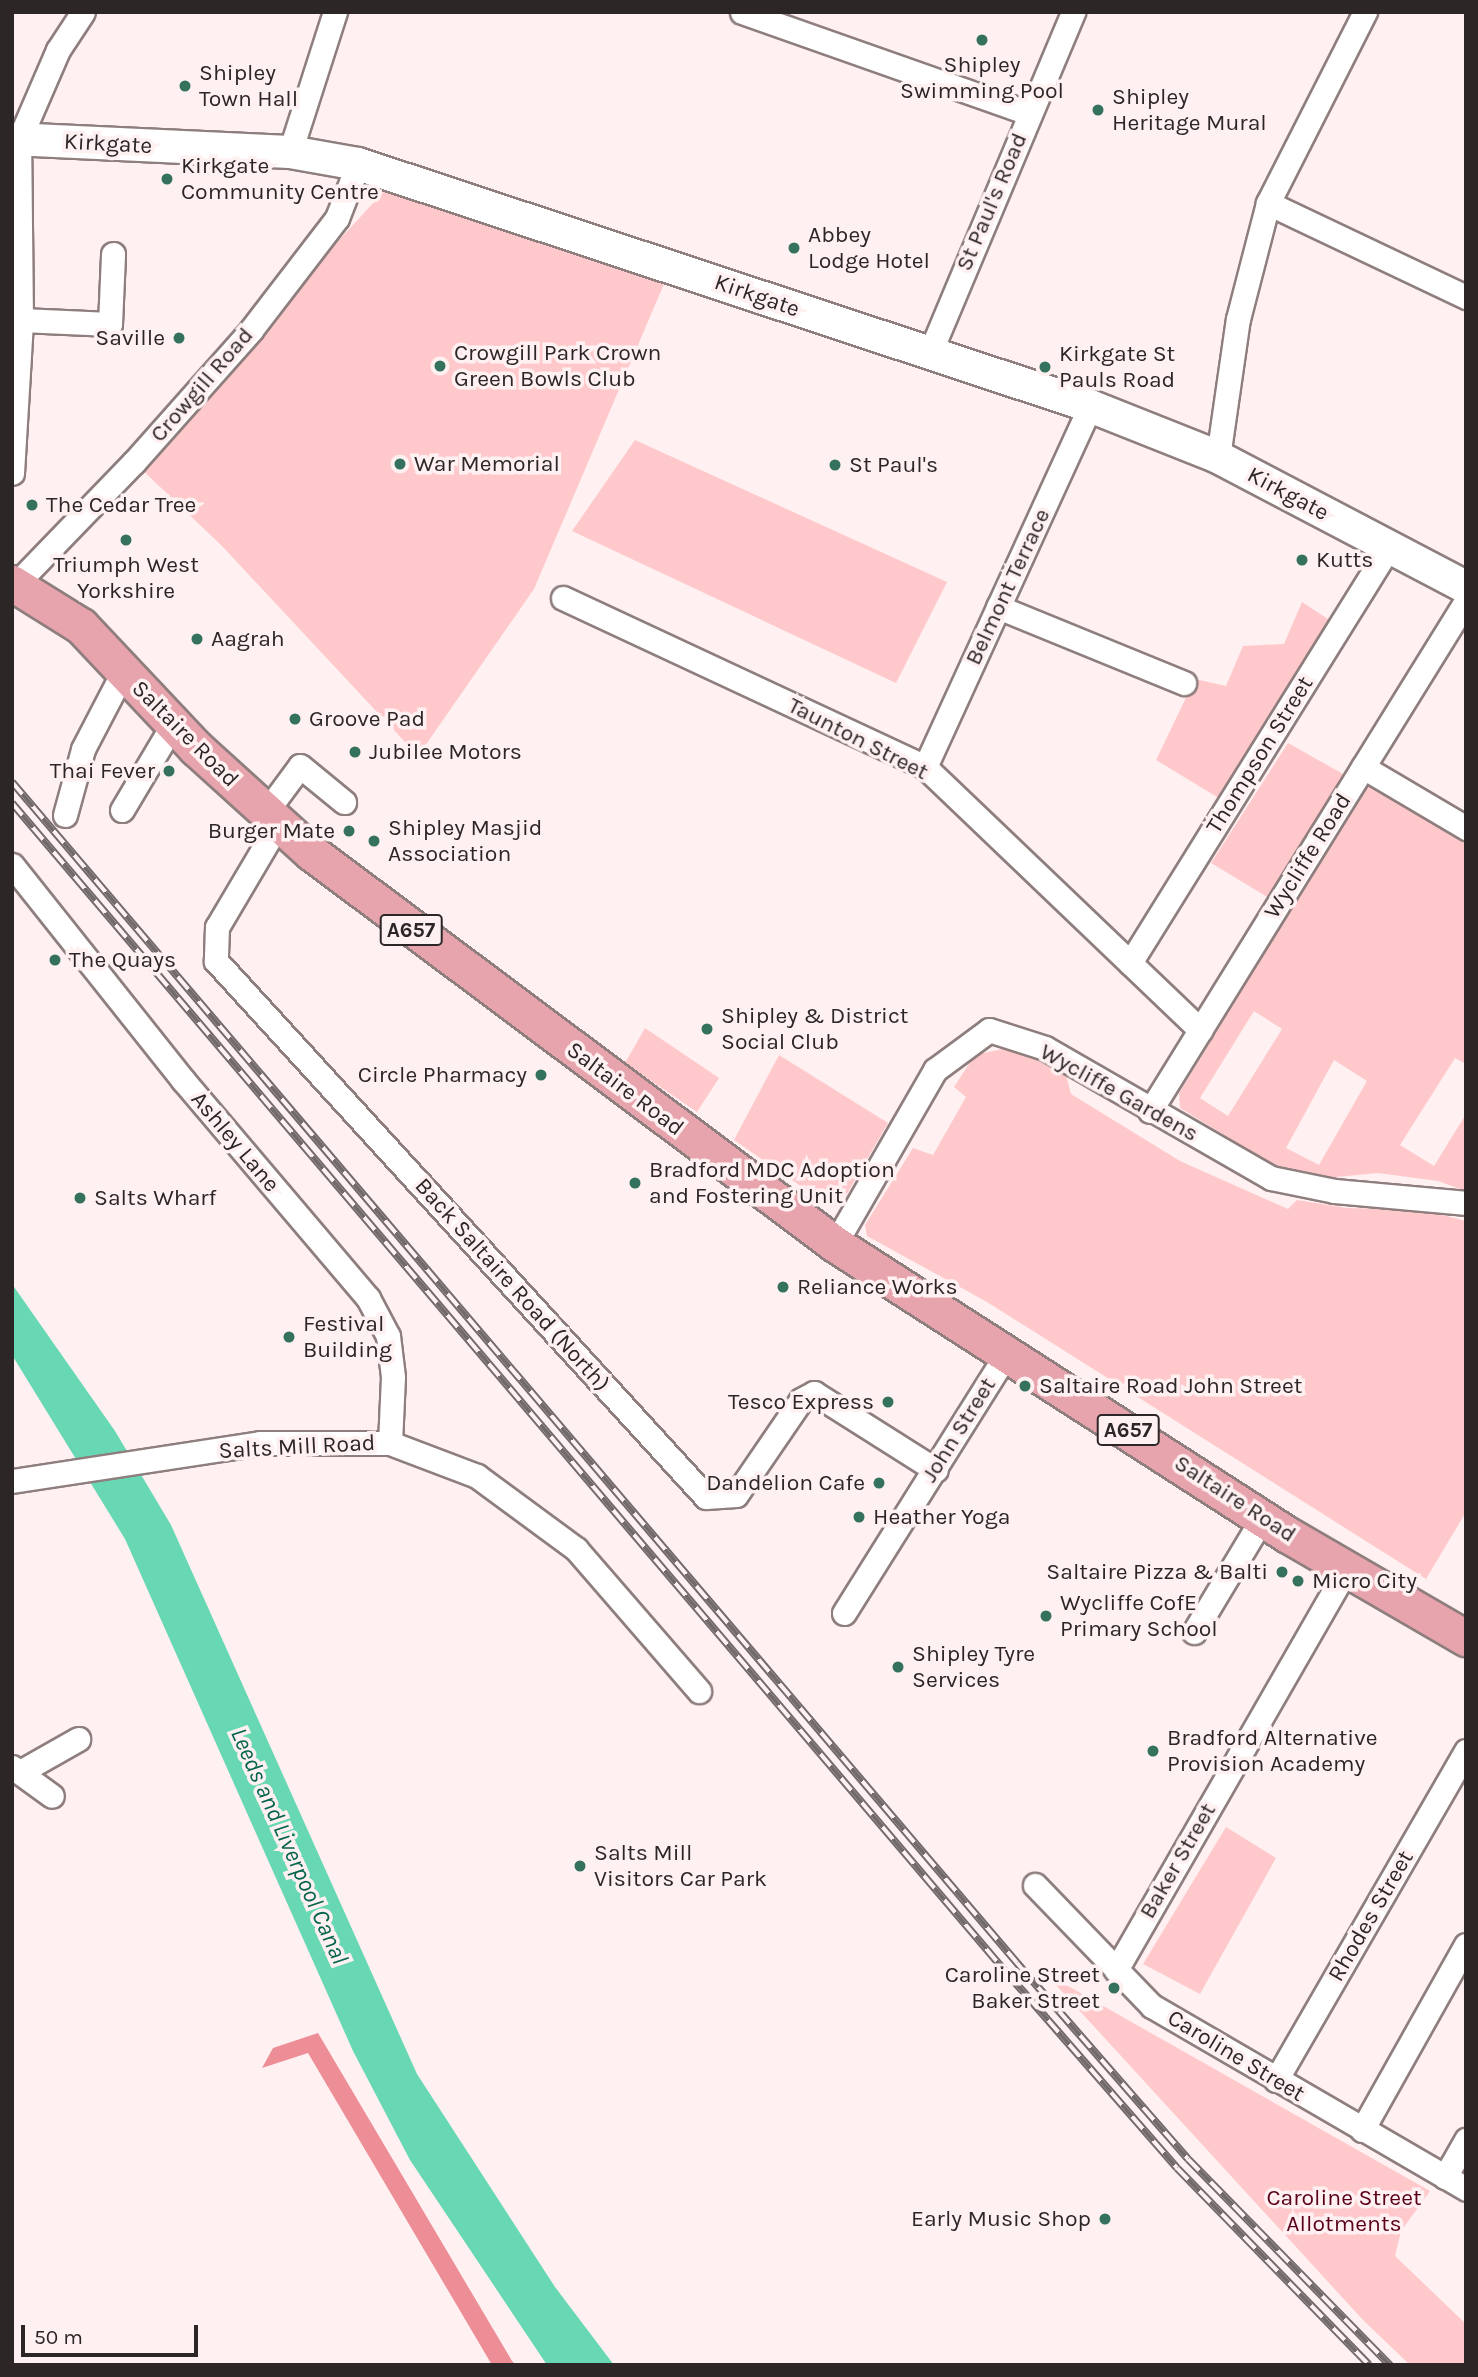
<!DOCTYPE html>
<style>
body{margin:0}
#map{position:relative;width:1478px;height:2377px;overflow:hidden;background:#fff0f1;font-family:Karla,sans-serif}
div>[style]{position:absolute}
.green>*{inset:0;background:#ffc9cc}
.forest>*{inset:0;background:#ed8e97}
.water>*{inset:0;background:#68d8b4}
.roads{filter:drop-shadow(2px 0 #8e7e7e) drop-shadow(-2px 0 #8e7e7e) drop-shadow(0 2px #8e7e7e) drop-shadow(0 -2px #8e7e7e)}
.street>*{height:23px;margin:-11.5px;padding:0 11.5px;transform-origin:11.5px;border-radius:11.5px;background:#fff}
.secondary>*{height:32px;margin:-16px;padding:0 16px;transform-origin:16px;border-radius:16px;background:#fff}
.primary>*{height:35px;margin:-17.5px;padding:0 17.5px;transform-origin:17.5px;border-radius:17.5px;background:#e8a4ad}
.rail>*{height:8px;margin-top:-4px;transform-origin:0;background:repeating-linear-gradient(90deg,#fff0f1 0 16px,#736a6b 0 32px);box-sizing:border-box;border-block:2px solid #736a6b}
.dots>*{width:19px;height:19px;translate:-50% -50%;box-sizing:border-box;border:4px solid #fff0f1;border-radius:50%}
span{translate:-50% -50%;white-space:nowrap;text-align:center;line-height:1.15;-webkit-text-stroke:7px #fff0f1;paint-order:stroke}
.shield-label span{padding:2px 5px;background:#fff0f1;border:2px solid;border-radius:5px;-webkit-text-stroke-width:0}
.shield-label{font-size:21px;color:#2c2626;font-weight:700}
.poi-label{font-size:23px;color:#2c2626}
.left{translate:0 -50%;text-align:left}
.right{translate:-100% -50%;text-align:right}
.street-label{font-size:23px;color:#2c2626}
.park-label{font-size:23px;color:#5a021b}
.water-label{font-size:24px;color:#04644c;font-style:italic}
.frame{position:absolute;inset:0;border:14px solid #2c2626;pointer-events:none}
.scale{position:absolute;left:21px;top:2325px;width:177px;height:32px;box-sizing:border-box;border:4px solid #2c2626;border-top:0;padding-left:9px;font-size:21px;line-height:24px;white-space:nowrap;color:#2c2626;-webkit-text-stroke:5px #fff0f1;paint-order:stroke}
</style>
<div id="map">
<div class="green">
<div style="clip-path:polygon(388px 187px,667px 277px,534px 589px,418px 756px,222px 546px,134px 462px)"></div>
<div style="clip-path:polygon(635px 440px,947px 582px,896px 683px,572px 531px)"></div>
<div style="clip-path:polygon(1302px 602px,1331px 621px,1222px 800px,1156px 760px,1195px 679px,1226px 686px,1243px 646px,1284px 644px)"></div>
<div style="clip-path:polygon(1288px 743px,1343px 774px,1269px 898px,1211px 863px)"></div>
<div style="clip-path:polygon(evenodd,1368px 784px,1466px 843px,1466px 1064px,1455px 1058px,1400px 1145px,1434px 1166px,1466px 1114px,1466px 1191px,1438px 1181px,1378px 1173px,1326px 1178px,1285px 1172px,1180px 1108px,1179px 1093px,1368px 784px,1254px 1011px,1282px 1029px,1228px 1116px,1200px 1098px,1254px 1011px,1368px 784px,1334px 1060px,1367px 1081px,1319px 1165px,1286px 1148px,1334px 1060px)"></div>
<div style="clip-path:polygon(645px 1028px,719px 1078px,697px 1112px,625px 1063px)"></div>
<div style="clip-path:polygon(1016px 1046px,1058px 1067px,1066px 1075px,1071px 1094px,1180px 1161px,1288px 1209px,1297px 1200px,1347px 1208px,1423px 1210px,1466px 1221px,1466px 1512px,1426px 1579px,987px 1302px,867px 1236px,865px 1225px,913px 1148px,933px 1155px,966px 1097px,954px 1087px,975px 1055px)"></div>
<div style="clip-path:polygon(779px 1055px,888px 1123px,841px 1204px,831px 1207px,734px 1140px)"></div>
<div style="clip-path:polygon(1226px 1827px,1276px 1858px,1200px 1994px,1143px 1964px)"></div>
<div style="clip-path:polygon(1045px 1973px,1430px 2191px,1401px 2231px,1395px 2256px,1466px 2324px,1466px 2365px,1410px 2365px,1363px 2320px)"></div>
</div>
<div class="forest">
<div style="clip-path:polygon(318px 2033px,512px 2361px,516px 2365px,492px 2365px,308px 2053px,262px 2068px,273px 2048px)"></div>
</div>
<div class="water">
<div style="clip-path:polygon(12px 1284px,115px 1431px,171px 1525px,417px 2074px,555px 2287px,614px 2365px,547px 2365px,410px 2160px,353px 2051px,125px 1539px,12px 1355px)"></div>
</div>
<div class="roads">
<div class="street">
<div style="left:742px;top:12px;width:304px;rotate:19.4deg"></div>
<div style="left:290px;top:152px;width:147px;rotate:-72.2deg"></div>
<div style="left:1268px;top:203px;width:219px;rotate:25.4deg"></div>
<div style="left:21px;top:320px;width:89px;rotate:2.6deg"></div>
<div style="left:110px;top:324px;width:70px;rotate:-87.5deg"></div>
<div style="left:929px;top:355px;width:372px;rotate:-67.2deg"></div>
<div style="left:1218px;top:457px;width:139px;rotate:-81.8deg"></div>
<div style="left:1238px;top:319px;width:120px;rotate:-75.5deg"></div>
<div style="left:1268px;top:203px;width:214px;rotate:-63.1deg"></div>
<div style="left:12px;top:473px;width:153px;rotate:-86.6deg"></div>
<div style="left:21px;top:320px;width:180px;rotate:-90.6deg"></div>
<div style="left:19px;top:140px;width:98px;rotate:-66.6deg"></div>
<div style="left:58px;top:50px;width:45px;rotate:-56.7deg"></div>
<div style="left:16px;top:584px;width:170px;rotate:-46deg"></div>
<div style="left:134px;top:462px;width:176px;rotate:-48.4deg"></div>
<div style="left:251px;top:330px;width:141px;rotate:-52.5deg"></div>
<div style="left:337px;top:218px;width:58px;rotate:-68.7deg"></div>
<div style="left:563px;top:598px;width:400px;rotate:25deg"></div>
<div style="left:925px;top:767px;width:381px;rotate:43.7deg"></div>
<div style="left:998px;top:607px;width:201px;rotate:22.2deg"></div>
<div style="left:925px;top:767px;width:397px;rotate:-65.4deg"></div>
<div style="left:1363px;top:767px;width:120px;rotate:30.6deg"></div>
<div style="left:122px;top:810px;width:100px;rotate:-59.3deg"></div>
<div style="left:266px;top:812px;width:57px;rotate:-53.5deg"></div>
<div style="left:300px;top:766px;width:57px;rotate:39.3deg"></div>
<div style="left:65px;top:815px;width:68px;rotate:-74.7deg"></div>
<div style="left:83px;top:749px;width:87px;rotate:-62.5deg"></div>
<div style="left:278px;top:824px;width:120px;rotate:120.6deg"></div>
<div style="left:217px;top:927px;width:34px;rotate:92deg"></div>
<div style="left:216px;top:961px;width:726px;rotate:47.57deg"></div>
<div style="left:706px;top:1497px;width:30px;rotate:-4deg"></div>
<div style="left:736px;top:1495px;width:115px;rotate:-55.6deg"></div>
<div style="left:801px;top:1400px;width:15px;rotate:-28deg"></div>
<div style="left:814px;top:1393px;width:144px;rotate:32.3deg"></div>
<div style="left:12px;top:865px;width:275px;rotate:51.5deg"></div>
<div style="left:183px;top:1080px;width:286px;rotate:49.7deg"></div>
<div style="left:368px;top:1298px;width:43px;rotate:62.2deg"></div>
<div style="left:388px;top:1336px;width:41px;rotate:83deg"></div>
<div style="left:393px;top:1377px;width:66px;rotate:92.6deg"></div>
<div style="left:1130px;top:963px;width:490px;rotate:-58.1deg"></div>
<div style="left:1150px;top:1111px;width:600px;rotate:-58.22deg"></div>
<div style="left:835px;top:1244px;width:201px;rotate:-60.1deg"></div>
<div style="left:935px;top:1070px;width:67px;rotate:-36.5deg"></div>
<div style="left:989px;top:1030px;width:59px;rotate:17.8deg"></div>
<div style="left:1045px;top:1048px;width:261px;rotate:29.9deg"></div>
<div style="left:1271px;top:1178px;width:65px;rotate:11.5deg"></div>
<div style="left:1335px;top:1191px;width:132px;rotate:5.2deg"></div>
<div style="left:12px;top:1481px;width:251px;rotate:-8.7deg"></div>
<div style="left:260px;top:1443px;width:130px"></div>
<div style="left:390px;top:1443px;width:93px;rotate:20.8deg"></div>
<div style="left:477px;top:1476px;width:123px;rotate:36.4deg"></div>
<div style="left:576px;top:1549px;width:188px;rotate:49.1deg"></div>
<div style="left:844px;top:1613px;width:307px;rotate:-57.9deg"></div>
<div style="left:1194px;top:1632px;width:134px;rotate:-59deg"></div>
<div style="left:12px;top:1767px;width:49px;rotate:35.9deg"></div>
<div style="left:20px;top:1772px;width:67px;rotate:-29.6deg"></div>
<div style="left:1035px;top:1885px;width:168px;rotate:46deg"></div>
<div style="left:1152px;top:2006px;width:363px;rotate:30.2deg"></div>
<div style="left:1116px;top:1970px;width:461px;rotate:-60.1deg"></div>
<div style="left:1276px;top:2080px;width:380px;rotate:-60deg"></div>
<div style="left:1362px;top:2130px;width:212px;rotate:-60.7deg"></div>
<div style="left:1445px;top:2177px;width:43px;rotate:-60.4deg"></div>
</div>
<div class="secondary">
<div style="left:12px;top:139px;width:278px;rotate:2.7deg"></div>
<div style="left:290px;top:152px;width:69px;rotate:10deg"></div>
<div style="left:358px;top:164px;width:771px;rotate:18.29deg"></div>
<div style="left:1090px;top:406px;width:138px;rotate:21.7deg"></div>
<div style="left:1218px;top:457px;width:280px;rotate:27.7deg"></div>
</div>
<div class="primary">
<div style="left:12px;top:583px;width:81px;rotate:31.9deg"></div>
<div style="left:81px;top:626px;width:168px;rotate:46.7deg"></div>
<div style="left:196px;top:748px;width:156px;rotate:42.2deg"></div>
<div style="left:312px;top:853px;width:653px;rotate:36.78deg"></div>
<div style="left:835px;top:1244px;width:538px;rotate:32.72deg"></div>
<div style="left:1288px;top:1535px;width:206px;rotate:30.1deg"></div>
</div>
</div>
<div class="rail">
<div style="left:12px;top:782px;width:1551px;rotate:49.6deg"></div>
<div style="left:1017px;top:1963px;width:260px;rotate:48.9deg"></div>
<div style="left:1188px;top:2159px;width:289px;rotate:45.6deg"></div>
<div style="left:12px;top:803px;width:1534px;rotate:49.63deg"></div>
<div style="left:1006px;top:1972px;width:260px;rotate:48.9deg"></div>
<div style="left:1177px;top:2168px;width:275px;rotate:45.7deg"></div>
</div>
<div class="dots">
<div style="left:982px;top:40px;background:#34725d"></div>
<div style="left:185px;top:86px;background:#34725d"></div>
<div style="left:1098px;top:110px;background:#34725d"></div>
<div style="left:167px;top:179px;background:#34725d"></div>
<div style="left:794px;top:248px;background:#34725d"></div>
<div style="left:179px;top:338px;background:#34725d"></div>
<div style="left:440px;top:366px;background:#34725d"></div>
<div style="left:1045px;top:367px;background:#34725d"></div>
<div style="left:400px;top:464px;background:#34725d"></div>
<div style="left:835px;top:465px;background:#34725d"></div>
<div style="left:32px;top:505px;background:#34725d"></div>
<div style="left:126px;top:540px;background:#34725d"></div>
<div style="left:1302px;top:560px;background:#34725d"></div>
<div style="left:197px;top:639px;background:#34725d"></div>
<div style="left:295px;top:719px;background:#34725d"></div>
<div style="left:355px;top:752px;background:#34725d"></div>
<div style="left:169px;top:771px;background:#34725d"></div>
<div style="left:349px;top:831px;background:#34725d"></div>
<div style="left:374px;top:841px;background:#34725d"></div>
<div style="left:55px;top:960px;background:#34725d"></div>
<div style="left:707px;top:1029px;background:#34725d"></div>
<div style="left:541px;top:1075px;background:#34725d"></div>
<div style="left:635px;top:1183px;background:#34725d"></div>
<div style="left:80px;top:1198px;background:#34725d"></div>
<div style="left:783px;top:1287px;background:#34725d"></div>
<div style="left:289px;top:1337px;background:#34725d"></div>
<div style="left:1025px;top:1386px;background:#34725d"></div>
<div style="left:888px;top:1402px;background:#34725d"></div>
<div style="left:879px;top:1483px;background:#34725d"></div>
<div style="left:859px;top:1517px;background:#34725d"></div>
<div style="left:1282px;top:1572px;background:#34725d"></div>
<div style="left:1298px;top:1581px;background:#34725d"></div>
<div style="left:1046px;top:1616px;background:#34725d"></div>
<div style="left:898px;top:1667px;background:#34725d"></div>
<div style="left:1153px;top:1751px;background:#34725d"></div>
<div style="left:580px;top:1866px;background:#34725d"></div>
<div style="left:1114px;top:1988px;background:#34725d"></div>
<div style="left:1105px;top:2219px;background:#34725d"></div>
</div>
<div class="shield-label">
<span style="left:411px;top:930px">A657</span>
<span style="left:1128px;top:1430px">A657</span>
</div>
<div class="poi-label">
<span style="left:982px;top:78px">Shipley<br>Swimming Pool</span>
<span class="left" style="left:199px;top:86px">Shipley<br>Town Hall</span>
<span class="left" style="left:1112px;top:110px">Shipley<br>Heritage Mural</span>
<span class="left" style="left:181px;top:179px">Kirkgate<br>Community Centre</span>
<span class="left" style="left:808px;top:248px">Abbey<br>Lodge Hotel</span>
<span class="right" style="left:165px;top:338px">Saville</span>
<span class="left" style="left:454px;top:366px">Crowgill Park Crown<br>Green Bowls Club</span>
<span class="left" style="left:1059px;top:367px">Kirkgate St<br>Pauls Road</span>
<span class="left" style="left:414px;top:464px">War Memorial</span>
<span class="left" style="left:849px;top:465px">St Paul's</span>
<span class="left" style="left:46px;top:505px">The Cedar Tree</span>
<span class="left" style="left:1316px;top:560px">Kutts</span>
<span style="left:126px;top:578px">Triumph West<br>Yorkshire</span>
<span class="left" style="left:211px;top:639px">Aagrah</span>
<span class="left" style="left:309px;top:719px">Groove Pad</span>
<span class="left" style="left:369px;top:752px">Jubilee Motors</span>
<span class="right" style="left:155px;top:771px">Thai Fever</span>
<span class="left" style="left:388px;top:841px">Shipley Masjid<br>Association</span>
<span class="right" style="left:335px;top:831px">Burger Mate</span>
<span class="left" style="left:69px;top:960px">The Quays</span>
<span class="left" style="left:721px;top:1029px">Shipley &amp; District<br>Social Club</span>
<span class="right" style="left:527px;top:1075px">Circle Pharmacy</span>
<span class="left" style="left:649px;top:1183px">Bradford MDC Adoption<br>and Fostering Unit</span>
<span class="left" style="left:94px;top:1198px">Salts Wharf</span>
<span class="left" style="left:797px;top:1287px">Reliance Works</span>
<span class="left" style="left:303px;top:1337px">Festival<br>Building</span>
<span class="left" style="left:1039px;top:1386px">Saltaire Road John Street</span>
<span class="right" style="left:874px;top:1402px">Tesco Express</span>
<span class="right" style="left:865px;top:1483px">Dandelion Cafe</span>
<span class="left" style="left:873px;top:1517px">Heather Yoga</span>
<span class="right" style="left:1268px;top:1572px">Saltaire Pizza &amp; Balti</span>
<span class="left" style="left:1312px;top:1581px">Micro City</span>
<span class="left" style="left:1060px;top:1616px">Wycliffe CofE<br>Primary School</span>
<span class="left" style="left:912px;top:1667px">Shipley Tyre<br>Services</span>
<span class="left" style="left:1167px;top:1751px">Bradford Alternative<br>Provision Academy</span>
<span class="left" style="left:594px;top:1866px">Salts Mill<br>Visitors Car Park</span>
<span class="right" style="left:1100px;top:1988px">Caroline Street<br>Baker Street</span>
<span class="right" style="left:1091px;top:2219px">Early Music Shop</span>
</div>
<div class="street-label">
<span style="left:108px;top:144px;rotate:3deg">Kirkgate</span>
<span style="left:992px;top:202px;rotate:-67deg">St Paul's Road</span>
<span style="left:757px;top:296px;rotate:19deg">Kirkgate</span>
<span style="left:202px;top:385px;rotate:-49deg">Crowgill Road</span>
<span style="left:1288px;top:494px;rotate:28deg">Kirkgate</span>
<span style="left:1008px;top:587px;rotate:-65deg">Belmont Terrace</span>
<span style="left:185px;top:734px;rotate:45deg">Saltaire Road</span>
<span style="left:858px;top:739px;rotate:27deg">Taunton Street</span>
<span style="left:1260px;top:755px;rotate:-58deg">Thompson Street</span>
<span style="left:1308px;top:856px;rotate:-58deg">Wycliffe Road</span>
<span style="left:625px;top:1089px;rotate:37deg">Saltaire Road</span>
<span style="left:1119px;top:1093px;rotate:29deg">Wycliffe Gardens</span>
<span style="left:235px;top:1142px;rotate:50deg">Ashley Lane</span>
<span style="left:512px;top:1285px;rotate:48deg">Back Saltaire Road (North)</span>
<span style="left:959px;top:1430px;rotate:-58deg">John Street</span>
<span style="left:297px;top:1447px;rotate:-3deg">Salts Mill Road</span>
<span style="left:1235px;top:1499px;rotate:33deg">Saltaire Road</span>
<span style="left:1178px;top:1861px;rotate:-60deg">Baker Street</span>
<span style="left:1371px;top:1916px;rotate:-60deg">Rhodes Street</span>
<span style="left:1236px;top:2056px;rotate:31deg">Caroline Street</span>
</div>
<div class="park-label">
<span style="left:1344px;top:2211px">Caroline Street<br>Allotments</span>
</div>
<div class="water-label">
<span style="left:289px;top:1846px;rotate:66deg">Leeds and Liverpool Canal</span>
</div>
<div class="frame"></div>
<div class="scale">50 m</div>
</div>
